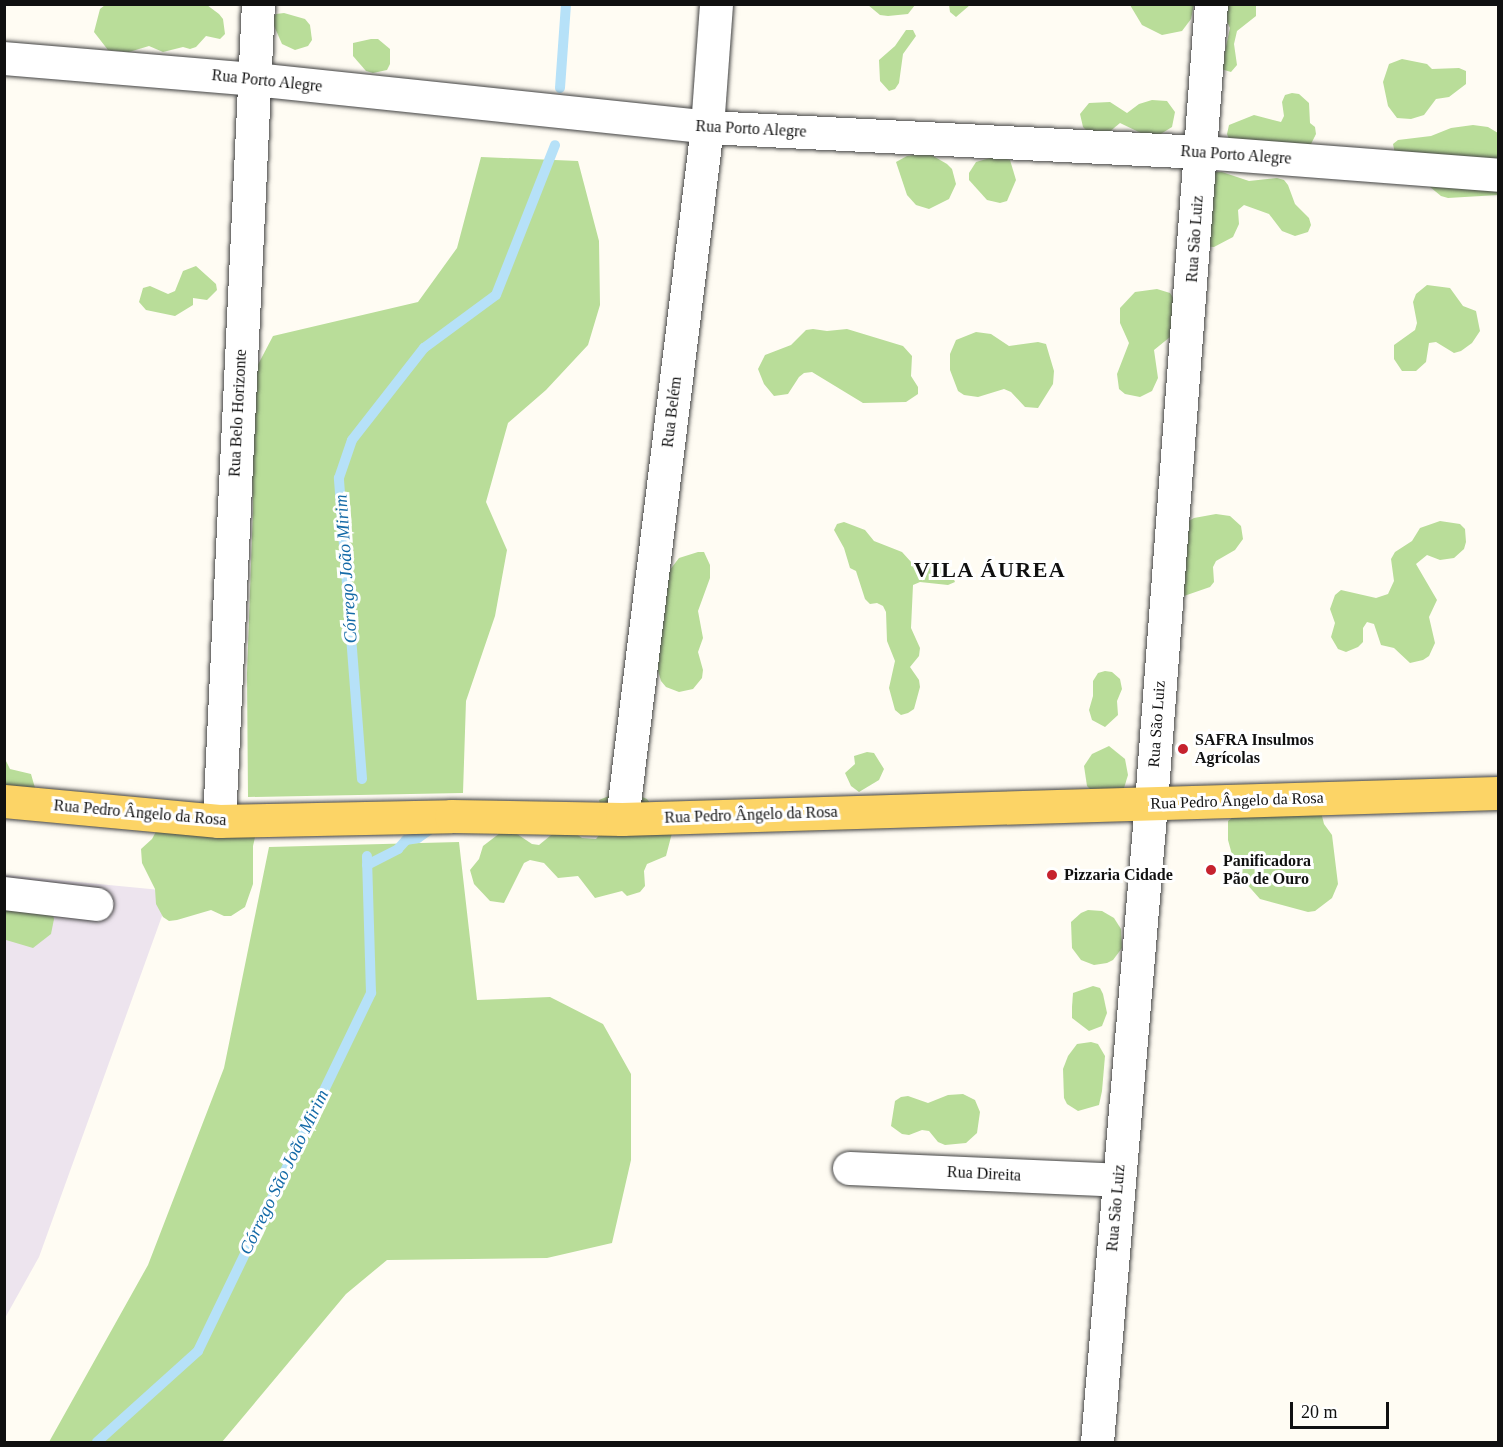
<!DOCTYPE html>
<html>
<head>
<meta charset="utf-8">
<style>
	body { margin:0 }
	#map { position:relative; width:1503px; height:1447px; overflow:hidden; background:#fffcf3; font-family:Georgia,serif }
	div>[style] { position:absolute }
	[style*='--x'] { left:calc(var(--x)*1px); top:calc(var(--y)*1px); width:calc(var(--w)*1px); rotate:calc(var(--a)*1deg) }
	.industrial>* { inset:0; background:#ede4ee }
	.forest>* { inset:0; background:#b9dd99 }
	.stream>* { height:10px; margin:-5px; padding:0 5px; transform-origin:5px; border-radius:5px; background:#b6e1f8 }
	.roads { filter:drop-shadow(0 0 2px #434343) drop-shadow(0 0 2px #434343) }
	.minor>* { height:33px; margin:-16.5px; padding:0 16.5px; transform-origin:16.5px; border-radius:16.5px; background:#fff }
	.major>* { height:33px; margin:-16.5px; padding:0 16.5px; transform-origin:16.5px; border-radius:16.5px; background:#fcd466 }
	.dots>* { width:16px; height:16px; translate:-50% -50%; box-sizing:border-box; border:3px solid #fff; border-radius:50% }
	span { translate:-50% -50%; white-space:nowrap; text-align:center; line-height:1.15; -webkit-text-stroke:6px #fff; paint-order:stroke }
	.street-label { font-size:16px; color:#101010 }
	.poi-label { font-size:16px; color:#101010; font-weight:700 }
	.left { translate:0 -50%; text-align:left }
	.water-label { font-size:18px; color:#146aa7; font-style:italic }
	.district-label { font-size:22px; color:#101010; font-weight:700; letter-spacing:1.5px }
	.frame { position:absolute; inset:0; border:6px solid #101010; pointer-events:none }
	.scale { position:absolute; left:1290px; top:1402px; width:99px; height:27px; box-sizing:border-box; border:3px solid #101010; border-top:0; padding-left:8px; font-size:18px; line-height:21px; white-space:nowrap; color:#101010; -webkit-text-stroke:4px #fff; paint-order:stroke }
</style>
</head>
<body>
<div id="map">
	<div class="industrial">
		<i style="clip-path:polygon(5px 875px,171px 891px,39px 1257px,5px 1318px)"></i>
	</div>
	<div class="forest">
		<i style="clip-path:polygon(183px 4px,207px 5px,219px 14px,223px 19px,225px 34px,220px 39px,206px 36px,196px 47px,190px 49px,183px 47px,163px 52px,149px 46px,129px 52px,108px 50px,94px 32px,100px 9px,105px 5px)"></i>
		<i style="clip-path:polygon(1194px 4px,1191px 19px,1182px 31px,1162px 35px,1142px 25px,1130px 5px)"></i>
		<i style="clip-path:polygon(868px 5px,915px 5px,908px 14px,888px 16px,880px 15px)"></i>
		<i style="clip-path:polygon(949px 5px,949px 4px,970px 5px,956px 17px,950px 12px)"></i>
		<i style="clip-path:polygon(1219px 5px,1256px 5px,1256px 16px,1237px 31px,1234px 44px,1237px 65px,1231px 72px,1221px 69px,1230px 28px)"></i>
		<i style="clip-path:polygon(284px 13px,305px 19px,310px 25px,312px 40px,308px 46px,295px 50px,282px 44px,271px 19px,276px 14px)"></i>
		<i style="clip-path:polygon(906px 30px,913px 30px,916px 36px,903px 54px,899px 83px,895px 89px,889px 91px,880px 81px,879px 60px,895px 46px)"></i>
		<i style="clip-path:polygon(371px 39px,378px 39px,390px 49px,390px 64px,387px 70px,373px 73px,366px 71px,353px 56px,353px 43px)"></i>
		<i style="clip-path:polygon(1402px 59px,1427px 64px,1432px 69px,1459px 68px,1466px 71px,1466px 84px,1449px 97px,1436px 99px,1424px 115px,1411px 119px,1397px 118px,1388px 106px,1383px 82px,1389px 64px)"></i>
		<i style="clip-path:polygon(1292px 93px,1299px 94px,1309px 103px,1310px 123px,1315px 127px,1316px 134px,1310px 146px,1232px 147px,1227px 134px,1229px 125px,1254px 115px,1281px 122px,1284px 116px,1282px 102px,1285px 95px)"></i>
		<i style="clip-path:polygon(1152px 100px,1167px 101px,1175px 112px,1172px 127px,1159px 135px,1145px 135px,1120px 123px,1108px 133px,1088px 132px,1083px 127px,1080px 114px,1089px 103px,1110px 102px,1127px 113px,1139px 104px)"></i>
		<i style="clip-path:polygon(1473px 125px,1488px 127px,1498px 133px,1498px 195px,1448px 198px,1441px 196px,1396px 159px,1393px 144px,1398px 140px,1431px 136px,1451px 128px)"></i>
		<i style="clip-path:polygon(928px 153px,947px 164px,952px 169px,956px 184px,949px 199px,929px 209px,916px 205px,907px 195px,896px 162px,907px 156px)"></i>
		<i style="clip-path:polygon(997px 156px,1010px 160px,1016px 180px,1007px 201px,1000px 203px,987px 200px,969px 180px,969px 173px,976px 162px)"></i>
		<i style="clip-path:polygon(481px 157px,578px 161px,599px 241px,600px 305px,588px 345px,546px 390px,508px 423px,486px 502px,507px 550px,495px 616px,466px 701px,463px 793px,248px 797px,247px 673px,253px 509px,250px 380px,273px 336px,418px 302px,457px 248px)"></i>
		<i style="clip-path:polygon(1214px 172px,1222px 172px,1249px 181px,1277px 178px,1284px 180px,1288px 185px,1295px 204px,1309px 218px,1311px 225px,1308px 232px,1295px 236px,1282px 231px,1269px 214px,1244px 205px,1238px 210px,1239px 224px,1233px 237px,1214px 247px,1200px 246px)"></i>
		<i style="clip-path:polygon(196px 266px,216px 284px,217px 290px,207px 300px,193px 298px,193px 305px,175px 316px,146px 310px,139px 302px,143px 288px,150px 286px,168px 294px,175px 291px,183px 271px)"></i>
		<i style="clip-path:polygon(1427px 285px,1450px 288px,1463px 306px,1476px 311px,1480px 331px,1472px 343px,1461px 351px,1454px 353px,1436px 342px,1429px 343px,1426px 362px,1416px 371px,1402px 371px,1394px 359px,1394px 345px,1415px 330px,1417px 323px,1413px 302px,1416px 294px)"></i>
		<i style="clip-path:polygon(1157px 289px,1170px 293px,1174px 299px,1175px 333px,1154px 350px,1158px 378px,1152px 391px,1140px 397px,1125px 394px,1119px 389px,1117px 374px,1129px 343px,1120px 323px,1120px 308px,1135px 292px)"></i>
		<i style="clip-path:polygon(813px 329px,827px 331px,847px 329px,903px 346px,912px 356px,911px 376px,918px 387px,918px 394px,906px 402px,863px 403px,812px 372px,804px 373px,799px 377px,788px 394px,774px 396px,764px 384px,758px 369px,765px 355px,791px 345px,806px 330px)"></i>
		<i style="clip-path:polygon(976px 332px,991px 334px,1009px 346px,1038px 342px,1046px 344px,1054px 371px,1053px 384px,1038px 408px,1025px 407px,1011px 392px,1004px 389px,978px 397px,964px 395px,958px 391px,950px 370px,950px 354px,956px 340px)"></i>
		<i style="clip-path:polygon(1216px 514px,1230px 516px,1241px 526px,1243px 539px,1235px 550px,1216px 561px,1213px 567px,1214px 582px,1210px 587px,1184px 596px,1177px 595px,1175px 529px,1194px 518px)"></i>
		<i style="clip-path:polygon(1440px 521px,1460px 524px,1465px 529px,1466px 542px,1464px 549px,1454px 558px,1440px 560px,1427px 555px,1416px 564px,1437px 600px,1429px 617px,1435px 643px,1429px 656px,1423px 660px,1410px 663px,1394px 648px,1381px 645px,1374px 624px,1367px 622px,1363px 628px,1363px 642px,1358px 647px,1346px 652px,1338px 649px,1331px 637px,1335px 623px,1330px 609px,1335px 595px,1341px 590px,1376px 598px,1388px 594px,1394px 581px,1391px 559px,1395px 552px,1412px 541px,1420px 528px)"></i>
		<i style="clip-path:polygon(844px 522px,865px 530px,874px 541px,902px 552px,912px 563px,940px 567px,952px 575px,955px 582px,948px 585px,920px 582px,913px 585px,911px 628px,920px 648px,919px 656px,910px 667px,919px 680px,920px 687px,914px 709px,908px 713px,901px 715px,895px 710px,889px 688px,895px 661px,887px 641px,886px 612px,883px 606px,877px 603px,870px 604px,865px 599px,856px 571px,850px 568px,844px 548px,834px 530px,837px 524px)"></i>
		<i style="clip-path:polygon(698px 552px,704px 552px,710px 565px,710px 578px,698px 611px,703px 638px,698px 652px,703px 670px,702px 678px,693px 689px,679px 692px,666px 687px,661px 681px,653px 653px,666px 575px,679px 558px)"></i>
		<i style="clip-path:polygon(1105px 671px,1112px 672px,1120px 679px,1122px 689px,1117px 701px,1118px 715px,1105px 727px,1092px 720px,1089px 710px,1093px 696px,1093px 681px,1098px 673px)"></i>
		<i style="clip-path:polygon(1109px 746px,1125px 759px,1128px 775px,1124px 788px,1092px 791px,1087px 786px,1084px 766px,1092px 754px)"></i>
		<i style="clip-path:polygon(867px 752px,874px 753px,884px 769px,879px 780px,859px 792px,851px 786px,845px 773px,855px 764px,854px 756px)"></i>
		<i style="clip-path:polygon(5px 759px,10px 769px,31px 774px,35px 788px,5px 796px)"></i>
		<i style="clip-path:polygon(1276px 783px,1291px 784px,1319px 804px,1324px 824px,1332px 835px,1338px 884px,1332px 898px,1315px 911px,1308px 912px,1260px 899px,1237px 873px,1228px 840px,1228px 821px)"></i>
		<i style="clip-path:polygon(619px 792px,633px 793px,647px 799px,672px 833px,666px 856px,647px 864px,644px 871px,645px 886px,640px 892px,627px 896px,622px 891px,595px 898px,578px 876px,558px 878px,544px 863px,530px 860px,524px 863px,504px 903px,490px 901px,474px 884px,470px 870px,479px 859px,483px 846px,500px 833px,514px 832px,532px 844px,539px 845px,556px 831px,572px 831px,582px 838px,596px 839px,600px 834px,604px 820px,599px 800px)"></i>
		<i style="clip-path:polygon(159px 826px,256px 833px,253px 846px,253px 884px,245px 907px,231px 916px,224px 916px,211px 910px,177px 920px,169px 921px,163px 917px,156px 904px,155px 889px,142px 863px,141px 849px,152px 839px)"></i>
		<i style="clip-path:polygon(459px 842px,477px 1000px,550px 997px,603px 1024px,631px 1074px,631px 1160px,612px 1243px,547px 1258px,387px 1260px,346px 1294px,222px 1442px,49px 1442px,148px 1265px,224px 1068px,269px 847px)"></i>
		<i style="clip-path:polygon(5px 901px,52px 912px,54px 919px,51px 934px,33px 948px,6px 940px)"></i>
		<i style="clip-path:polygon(1088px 910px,1102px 911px,1114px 918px,1121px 929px,1122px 948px,1113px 960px,1107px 963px,1094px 965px,1081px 960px,1072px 948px,1071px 922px,1081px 913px)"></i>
		<i style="clip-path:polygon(1093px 986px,1100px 988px,1103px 994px,1107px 1013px,1102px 1026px,1089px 1031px,1072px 1018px,1072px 1007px,1073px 993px)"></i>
		<i style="clip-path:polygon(1091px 1042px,1098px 1044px,1105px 1056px,1102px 1091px,1099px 1105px,1078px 1111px,1067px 1104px,1064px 1098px,1063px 1069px,1068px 1056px,1077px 1044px)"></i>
		<i style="clip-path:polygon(963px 1094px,975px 1100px,980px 1112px,977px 1133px,966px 1143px,945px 1145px,938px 1142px,929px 1131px,922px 1130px,909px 1135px,902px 1134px,891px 1126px,895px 1101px,901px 1097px,908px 1096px,928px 1103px,948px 1095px)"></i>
	</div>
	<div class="stream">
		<i style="--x:560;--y:88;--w:84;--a:-85.9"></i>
		<i style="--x:362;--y:779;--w:302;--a:-94.4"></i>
		<i style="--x:339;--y:478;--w:40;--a:-71.1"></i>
		<i style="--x:352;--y:440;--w:117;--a:-52"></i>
		<i style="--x:424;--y:348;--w:89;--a:-36.4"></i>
		<i style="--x:496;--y:295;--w:161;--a:-68.5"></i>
		<i style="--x:367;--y:865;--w:35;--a:-27"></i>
		<i style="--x:398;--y:849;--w:12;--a:-48"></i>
		<i style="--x:406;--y:840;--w:12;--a:-9"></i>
		<i style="--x:418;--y:838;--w:21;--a:-35"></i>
		<i style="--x:97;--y:1442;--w:136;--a:-42"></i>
		<i style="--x:198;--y:1351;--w:398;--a:-64.2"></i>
		<i style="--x:371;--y:993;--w:137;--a:-91.7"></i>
	</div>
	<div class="roads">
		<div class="minor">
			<i style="--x:4;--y:58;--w:251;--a:4.8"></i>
			<i style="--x:254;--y:79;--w:456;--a:6"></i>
			<i style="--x:707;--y:127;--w:496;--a:2.9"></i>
			<i style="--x:1202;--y:152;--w:297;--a:4.4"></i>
			<i style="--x:622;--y:819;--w:697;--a:-83"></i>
			<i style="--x:707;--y:127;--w:123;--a:-85.8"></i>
			<i style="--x:219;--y:821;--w:818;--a:-87.27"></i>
			<i style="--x:4;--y:893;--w:93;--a:6.8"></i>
			<i style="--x:849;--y:1168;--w:270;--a:2.5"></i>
			<i style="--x:1097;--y:1442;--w:641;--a:-85.17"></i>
			<i style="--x:1151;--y:803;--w:801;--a:-85.71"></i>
		</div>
		<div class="major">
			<i style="--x:4;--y:801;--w:216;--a:5.3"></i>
			<i style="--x:219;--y:821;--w:232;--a:-1.2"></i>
			<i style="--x:451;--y:816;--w:171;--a:1"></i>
			<i style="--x:622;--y:819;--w:876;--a:-1.7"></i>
		</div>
	</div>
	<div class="dots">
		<i style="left:1183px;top:749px;background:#c6222e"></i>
		<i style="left:1211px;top:870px;background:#c6222e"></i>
		<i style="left:1052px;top:875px;background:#c6222e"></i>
	</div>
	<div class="street-label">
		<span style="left:267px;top:81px;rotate:6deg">Rua Porto Alegre</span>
		<span style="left:751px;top:129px;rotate:3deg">Rua Porto Alegre</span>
		<span style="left:1236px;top:155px;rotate:4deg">Rua Porto Alegre</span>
		<span style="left:1195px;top:239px;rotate:-86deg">Rua São Luiz</span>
		<span style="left:672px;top:412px;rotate:-83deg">Rua Belém</span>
		<span style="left:238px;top:413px;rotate:-87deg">Rua Belo Horizonte</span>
		<span style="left:1157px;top:724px;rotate:-86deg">Rua São Luiz</span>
		<span style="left:1237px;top:801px;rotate:-2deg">Rua Pedro Ângelo da Rosa</span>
		<span style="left:140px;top:813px;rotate:5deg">Rua Pedro Ângelo da Rosa</span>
		<span style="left:751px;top:815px;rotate:-2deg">Rua Pedro Ângelo da Rosa</span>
		<span style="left:984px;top:1174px;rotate:3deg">Rua Direita</span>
		<span style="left:1116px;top:1208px;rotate:-85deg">Rua São Luiz</span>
	</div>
	<div class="poi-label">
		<span class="left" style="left:1195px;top:749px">SAFRA Insulmos<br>Agrícolas</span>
		<span class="left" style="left:1223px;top:870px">Panificadora<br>Pão de Ouro</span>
		<span class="left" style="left:1064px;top:875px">Pizzaria Cidade</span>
	</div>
	<div class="water-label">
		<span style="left:346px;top:569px;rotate:-94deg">Córrego João Mirim</span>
		<span style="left:284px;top:1172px;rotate:-64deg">Córrego São João Mirim</span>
	</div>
	<div class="district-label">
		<span style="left:990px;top:570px">VILA ÁUREA</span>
	</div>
	<div class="frame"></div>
	<div class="scale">20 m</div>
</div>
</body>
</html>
